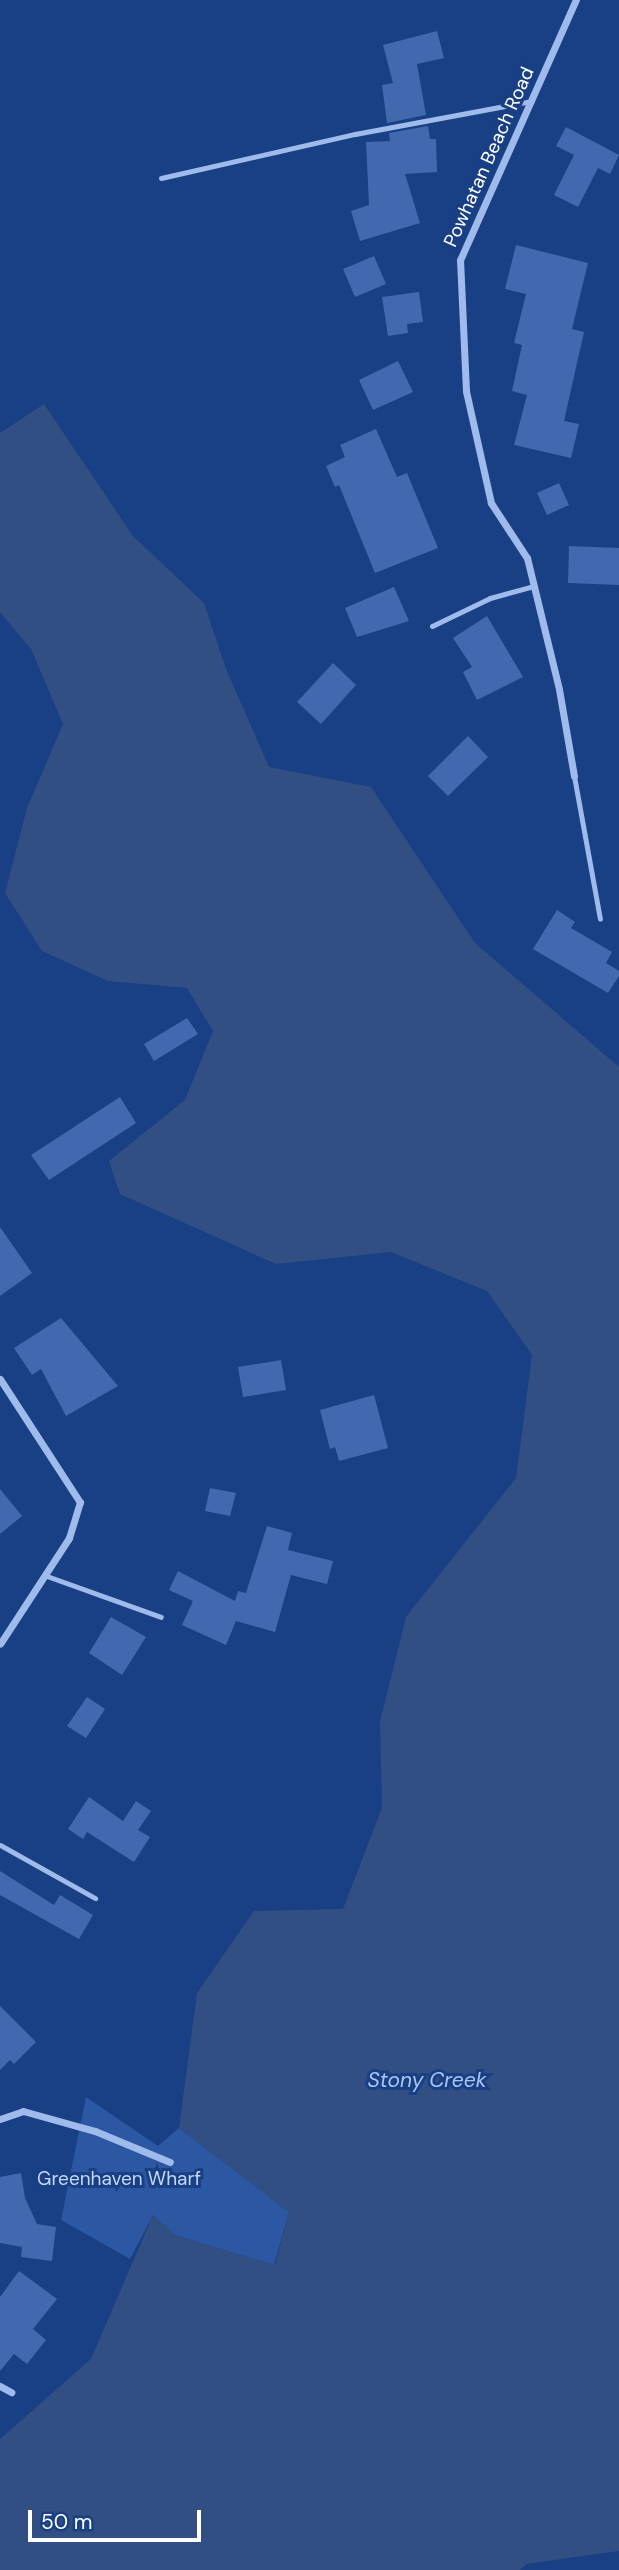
<!DOCTYPE html>
<html>
<head>
<meta charset="utf-8">
<style>
	body { margin:0 }
	#map { position:relative; width:619px; height:2570px; overflow:hidden; background:#193f85; font-family:"DM Sans",sans-serif }
	div>[style] { position:absolute }
	[style*='--x'] { left:calc(var(--x)*1px); top:calc(var(--y)*1px); width:calc(var(--w)*1px); rotate:calc(var(--a)*1deg) }
	.green>* { inset:0; background:#2c57a3 }
	.water>* { inset:0; background:#324f83 }
	.building>* { inset:0; background:#4269af }
	.lane>* { height:5px; margin:-2.5px; padding:0 2.5px; transform-origin:2.5px; border-radius:2.5px; background:#9fbbec }
	.street>* { height:7px; margin:-3.5px; padding:0 3.5px; transform-origin:3.5px; border-radius:3.5px; background:#9fbbec }
	span { translate:-50% -50%; white-space:nowrap; text-align:center; line-height:1.15; -webkit-text-stroke:6px #193f85; paint-order:stroke }
	.street-label { font-size:19px; color:#fff }
	.park-label { font-size:19px; color:#c4d8f9 }
	.water-label { font-size:21px; color:#abc6f4; font-style:italic }
	.scale { position:absolute; left:28px; top:2510px; width:173px; height:32px; box-sizing:border-box; border:4px solid #fff; border-top:0; padding-left:9px; font-size:21px; line-height:24px; white-space:nowrap; color:#fff; -webkit-text-stroke:5px #193f85; paint-order:stroke }
</style>
</head>
<body>
<div id="map">
	<div class="green">
		<i style="clip-path:polygon(86px 2097px,158px 2146px,179px 2128px,289px 2212px,274px 2265px,174px 2235px,153px 2215px,130px 2259px,61px 2220px)"></i>
	</div>
	<div class="water">
		<i style="clip-path:polygon(44px 404px,133px 536px,204px 603px,226px 669px,269px 767px,371px 787px,475px 943px,619px 1067px,619px 2551px,526px 2564px,520px 2570px,0 2570px,0 2439px,91px 2359px,153px 2215px,174px 2235px,275px 2265px,289px 2212px,179px 2128px,197px 1993px,254px 1911px,343px 1909px,382px 1808px,380px 1721px,406px 1617px,516px 1478px,532px 1355px,487px 1291px,391px 1252px,276px 1264px,120px 1194px,109px 1161px,185px 1100px,213px 1031px,187px 988px,108px 981px,42px 951px,5px 893px,27px 808px,63px 724px,31px 649px,0 612px,0 433px)"></i>
	</div>
	<div class="building">
		<i style="clip-path:polygon(437px 31px,444px 58px,417px 64px,426px 115px,387px 123px,382px 85px,393px 83px,383px 45px)"></i>
		<i style="clip-path:polygon(428px 126px,430px 139px,436px 139px,437px 172px,405px 174px,420px 223px,360px 241px,351px 211px,369px 205px,366px 142px,390px 141px,389px 133px)"></i>
		<i style="clip-path:polygon(566px 127px,619px 155px,610px 174px,598px 168px,578px 207px,554px 195px,574px 155px,556px 146px)"></i>
		<i style="clip-path:polygon(516px 245px,588px 263px,572px 329px,584px 332px,564px 421px,579px 424px,571px 458px,514px 445px,527px 395px,512px 391px,522px 345px,514px 343px,526px 294px,505px 289px)"></i>
		<i style="clip-path:polygon(374px 256px,386px 284px,355px 297px,343px 269px)"></i>
		<i style="clip-path:polygon(419px 292px,423px 322px,407px 324px,408px 333px,388px 336px,382px 297px)"></i>
		<i style="clip-path:polygon(398px 361px,413px 392px,373px 410px,359px 380px)"></i>
		<i style="clip-path:polygon(376px 429px,397px 477px,407px 473px,438px 548px,375px 573px,339px 485px,335px 487px,326px 466px,345px 457px,340px 445px)"></i>
		<i style="clip-path:polygon(559px 483px,569px 505px,547px 515px,537px 493px)"></i>
		<i style="clip-path:polygon(569px 546px,619px 548px,619px 585px,568px 583px)"></i>
		<i style="clip-path:polygon(394px 587px,409px 621px,357px 637px,345px 608px)"></i>
		<i style="clip-path:polygon(487px 616px,523px 677px,477px 700px,463px 672px,472px 667px,453px 638px)"></i>
		<i style="clip-path:polygon(333px 663px,356px 685px,321px 724px,297px 702px)"></i>
		<i style="clip-path:polygon(468px 736px,488px 757px,448px 796px,428px 776px)"></i>
		<i style="clip-path:polygon(557px 910px,575px 922px,571px 928px,612px 952px,606px 963px,619px 971px,619px 976px,608px 993px,533px 949px)"></i>
		<i style="clip-path:polygon(187px 1018px,198px 1034px,154px 1061px,144px 1044px)"></i>
		<i style="clip-path:polygon(120px 1097px,136px 1123px,49px 1180px,31px 1155px)"></i>
		<i style="clip-path:polygon(0 1227px,32px 1273px,0 1296px)"></i>
		<i style="clip-path:polygon(61px 1318px,118px 1386px,66px 1416px,41px 1369px,32px 1375px,14px 1348px)"></i>
		<i style="clip-path:polygon(281px 1360px,286px 1390px,243px 1397px,238px 1367px)"></i>
		<i style="clip-path:polygon(374px 1395px,388px 1448px,339px 1461px,335px 1447px,330px 1449px,320px 1410px)"></i>
		<i style="clip-path:polygon(210px 1488px,236px 1493px,230px 1516px,205px 1511px)"></i>
		<i style="clip-path:polygon(0 1489px,22px 1516px,0 1534px)"></i>
		<i style="clip-path:polygon(267px 1526px,292px 1533px,288px 1550px,333px 1561px,327px 1584px,291px 1575px,275px 1632px,236px 1621px,226px 1645px,182px 1625px,193px 1601px,169px 1590px,178px 1571px,235px 1601px,238px 1591px,246px 1593px)"></i>
		<i style="clip-path:polygon(111px 1617px,146px 1637px,122px 1675px,89px 1653px)"></i>
		<i style="clip-path:polygon(87px 1697px,105px 1709px,86px 1738px,67px 1726px)"></i>
		<i style="clip-path:polygon(89px 1797px,123px 1821px,136px 1801px,151px 1811px,138px 1830px,150px 1837px,134px 1862px,87px 1832px,83px 1839px,68px 1829px)"></i>
		<i style="clip-path:polygon(0 1871px,54px 1905px,60px 1895px,93px 1915px,79px 1939px,0 1895px)"></i>
		<i style="clip-path:polygon(0 2006px,36px 2042px,14px 2064px,10px 2060px,0 2070px)"></i>
		<i style="clip-path:polygon(21px 2173px,25px 2198px,37px 2224px,56px 2227px,52px 2261px,21px 2257px,22px 2247px,0 2243px,0 2177px)"></i>
		<i style="clip-path:polygon(19px 2271px,57px 2299px,33px 2329px,46px 2340px,27px 2364px,14px 2354px,0 2371px,0 2297px)"></i>
	</div>
	<div class="lane">
		<i style="--x:161;--y:178;--w:199;--a:-12.8"></i>
		<i style="--x:355;--y:134;--w:180;--a:-10.6"></i>
		<i style="--x:432;--y:626;--w:64;--a:-25.8"></i>
		<i style="--x:490;--y:598;--w:46;--a:-15.3"></i>
		<i style="--x:574;--y:776;--w:145;--a:79.7"></i>
		<i style="--x:44;--y:1575;--w:124;--a:19.7"></i>
		<i style="--x:0;--y:1845;--w:109;--a:29.2"></i>
	</div>
	<div class="street">
		<i style="--x:574;--y:776;--w:88;--a:-99.8"></i>
		<i style="--x:559;--y:689;--w:135;--a:-103.7"></i>
		<i style="--x:527;--y:558;--w:66;--a:-123.2"></i>
		<i style="--x:491;--y:503;--w:115;--a:-102.6"></i>
		<i style="--x:466;--y:391;--w:131;--a:-92.6"></i>
		<i style="--x:460;--y:260;--w:285;--a:-66"></i>
		<i style="--x:0;--y:1379;--w:147;--a:57"></i>
		<i style="--x:80;--y:1502;--w:38;--a:107"></i>
		<i style="--x:69;--y:1538;--w:126;--a:123.1"></i>
		<i style="--x:0;--y:2119;--w:24;--a:-19"></i>
		<i style="--x:23;--y:2111;--w:75;--a:15.5"></i>
		<i style="--x:95;--y:2131;--w:81;--a:22.5"></i>
		<i style="--x:0;--y:2386;--w:13;--a:29"></i>
	</div>
	<div class="street-label">
		<span style="left:489px;top:157px;rotate:-66deg">Powhatan Beach Road</span>
	</div>
	<div class="park-label">
		<span style="left:119px;top:2179px">Greenhaven Wharf</span>
	</div>
	<div class="water-label">
		<span style="left:427px;top:2080px">Stony Creek</span>
	</div>
	<div class="scale">50 m</div>
</div>
</body>
</html>
